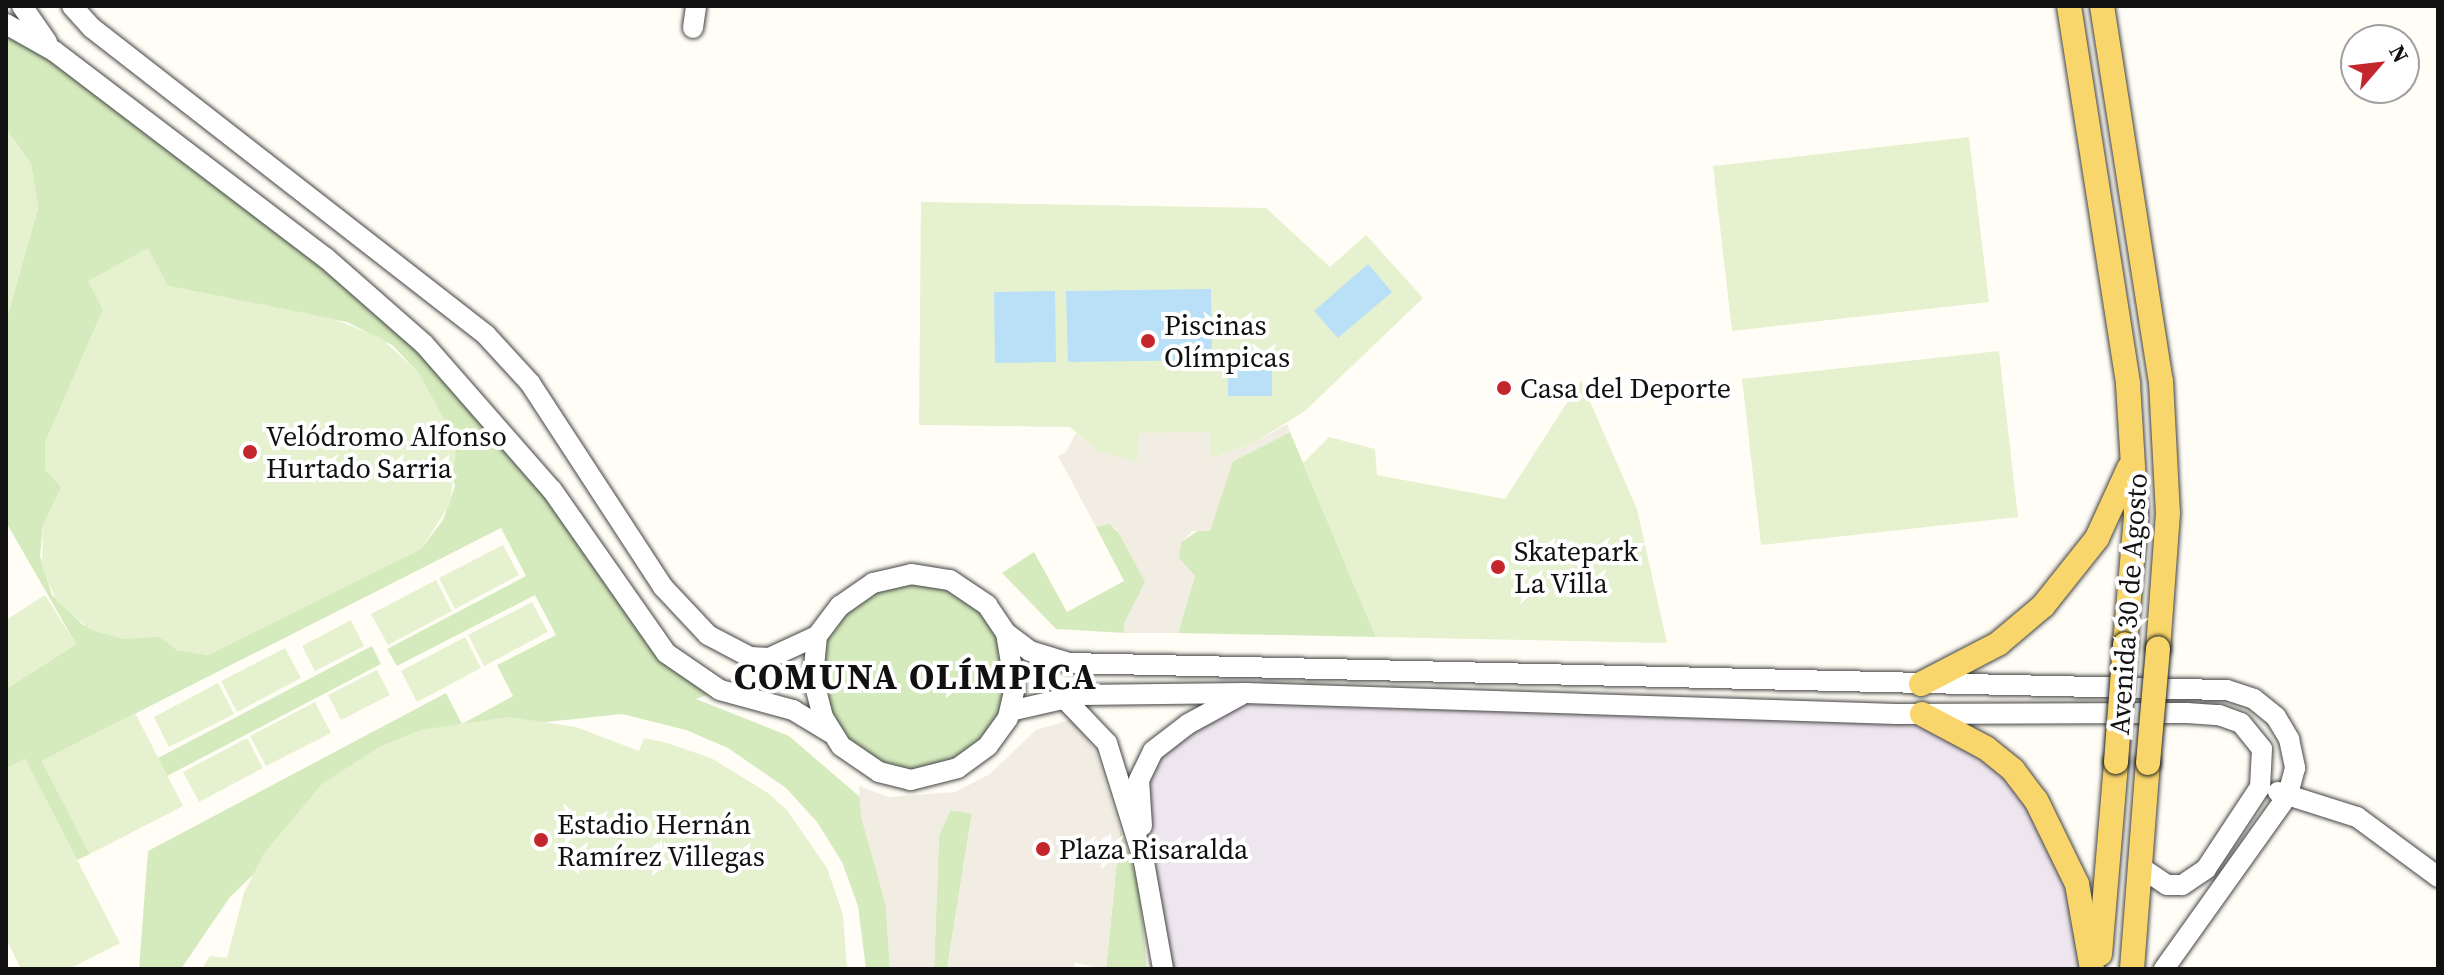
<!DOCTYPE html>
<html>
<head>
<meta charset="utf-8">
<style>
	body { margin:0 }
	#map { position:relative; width:2444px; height:975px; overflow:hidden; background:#fffdf5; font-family:"Source Serif 4",serif }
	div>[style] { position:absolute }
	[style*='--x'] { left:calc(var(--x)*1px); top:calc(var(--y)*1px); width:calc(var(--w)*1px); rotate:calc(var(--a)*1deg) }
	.industrial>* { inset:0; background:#eee6ef }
	.green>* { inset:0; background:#d5ebbd }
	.pitch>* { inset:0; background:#e6f2cf }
	.plaza>* { inset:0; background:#f1ede2 }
	.water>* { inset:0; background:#b9e0f7 }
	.roads { filter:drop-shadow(0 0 2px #444) drop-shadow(0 0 2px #444) }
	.minor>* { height:20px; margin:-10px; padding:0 10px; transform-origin:10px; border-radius:10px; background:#fff }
	.major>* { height:24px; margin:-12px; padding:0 12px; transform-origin:12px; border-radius:12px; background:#f9d66b }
	.bridges { filter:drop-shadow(0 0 2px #222) drop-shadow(0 0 2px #222) }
	.major-bridge>* { height:24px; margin:-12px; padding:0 12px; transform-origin:12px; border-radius:12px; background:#f9d66b }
	.dots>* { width:22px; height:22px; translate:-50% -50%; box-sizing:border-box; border:4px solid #fff; border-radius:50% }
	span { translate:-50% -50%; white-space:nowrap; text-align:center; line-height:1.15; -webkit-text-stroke:8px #fff; paint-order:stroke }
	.poi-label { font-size:28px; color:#111 }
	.left { translate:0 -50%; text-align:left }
	.street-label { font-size:28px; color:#111 }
	.district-label { font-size:36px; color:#111; font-weight:700; letter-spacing:2px }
	.frame { position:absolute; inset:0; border:8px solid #111; pointer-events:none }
	.north { position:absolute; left:2340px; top:24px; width:80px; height:80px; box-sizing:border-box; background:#fff; border:2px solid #a0a0a0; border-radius:50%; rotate:62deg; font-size:22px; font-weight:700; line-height:32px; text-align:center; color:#111 }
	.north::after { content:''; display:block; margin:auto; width:28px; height:36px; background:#c4262e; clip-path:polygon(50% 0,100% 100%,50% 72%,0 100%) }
</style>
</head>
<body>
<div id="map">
	<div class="industrial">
		<i style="clip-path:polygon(1245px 693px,1922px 714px,1986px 748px,2058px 838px,2092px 969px,1163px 969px,1144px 862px,1145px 763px)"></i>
	</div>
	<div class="green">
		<i style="clip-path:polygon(evenodd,6px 24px,326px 258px,469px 390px,633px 613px,720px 690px,696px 699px,789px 736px,860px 797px,886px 906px,890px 969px,866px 969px,858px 906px,842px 862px,817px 822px,786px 788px,728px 748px,686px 730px,622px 714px,536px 723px,277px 852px,230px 897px,181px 969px,139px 969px,148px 851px,446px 693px,462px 724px,513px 696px,497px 665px,556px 635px,535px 595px,397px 666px,387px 649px,526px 576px,501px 528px,42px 761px,90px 854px,77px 860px,25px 759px,6px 769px,6px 689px,76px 644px,6px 522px,6px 321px,38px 208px,31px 164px,6px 129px,6px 24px,168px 286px,347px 322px,392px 345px,418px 372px,455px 486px,443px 520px,421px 549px,208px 655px,177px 650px,160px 637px,83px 625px,52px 595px,40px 556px,43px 525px,62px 487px,45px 469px,45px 443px,103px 310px,168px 286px)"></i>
		<i style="clip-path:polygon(1290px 432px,1376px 637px,1178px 633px,1195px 576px,1178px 558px,1181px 542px,1201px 529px,1233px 461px)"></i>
		<i style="clip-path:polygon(1109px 523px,1120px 534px,1146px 582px,1124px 624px,1125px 633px,1056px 629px,1002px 573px,1034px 552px,1067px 612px,1124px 581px,1096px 527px)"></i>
		<i style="clip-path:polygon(911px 574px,987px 605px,1015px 687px,988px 746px,911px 780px,841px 746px,813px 658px,840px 606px)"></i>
		<i style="clip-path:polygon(372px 646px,381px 664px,167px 776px,158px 758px)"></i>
		<i style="clip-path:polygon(950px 810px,972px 813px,947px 969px,934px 969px,939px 835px)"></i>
		<i style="clip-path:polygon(1120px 830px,1139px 885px,1147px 969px,1106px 969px)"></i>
	</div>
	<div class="pitch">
		<i style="clip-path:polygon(6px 129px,31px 164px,38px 208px,6px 321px)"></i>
		<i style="clip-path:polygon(1969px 137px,1989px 302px,1732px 331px,1713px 166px)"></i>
		<i style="clip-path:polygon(921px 202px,1266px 208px,1330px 267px,1366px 235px,1423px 298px,1305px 411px,1250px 445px,1210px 459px,1208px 432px,1137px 462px,1097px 451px,1070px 427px,919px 425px)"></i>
		<i style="clip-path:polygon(148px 248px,168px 286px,334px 319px,381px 338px,418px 372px,452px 433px,456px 451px,450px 504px,421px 549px,208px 655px,177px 650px,159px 637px,124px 639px,91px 630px,57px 602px,42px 567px,43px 525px,61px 487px,45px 469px,45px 443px,103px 310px,88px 281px)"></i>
		<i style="clip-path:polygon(1999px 351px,2018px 517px,1761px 545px,1742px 379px)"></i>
		<i style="clip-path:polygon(1581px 381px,1637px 509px,1667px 643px,1376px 637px,1303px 463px,1329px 437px,1375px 449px,1377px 475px,1505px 499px)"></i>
		<i style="clip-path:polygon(503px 545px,519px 575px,455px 609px,439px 578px)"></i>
		<i style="clip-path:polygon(436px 580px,452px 611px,388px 645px,371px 614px)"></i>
		<i style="clip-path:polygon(45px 595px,76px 644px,6px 689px,6px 620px)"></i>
		<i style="clip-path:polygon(532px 602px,548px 632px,484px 666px,468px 635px)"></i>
		<i style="clip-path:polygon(351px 620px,364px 646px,315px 671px,302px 646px)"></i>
		<i style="clip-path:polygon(465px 637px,481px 668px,417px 702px,401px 671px)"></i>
		<i style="clip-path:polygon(285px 648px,301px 678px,237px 712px,221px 681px)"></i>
		<i style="clip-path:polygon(377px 670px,390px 695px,341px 720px,328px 695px)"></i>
		<i style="clip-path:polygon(218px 683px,234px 714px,169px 747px,154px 717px)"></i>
		<i style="clip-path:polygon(315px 702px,331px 733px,266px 766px,250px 736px)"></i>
		<i style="clip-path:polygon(135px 713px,183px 806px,90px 854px,42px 761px)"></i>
		<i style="clip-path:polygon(509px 717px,576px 727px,639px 751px,644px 738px,667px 743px,711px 758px,768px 793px,787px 810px,827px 868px,843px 915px,847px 969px,202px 969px,210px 956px,227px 958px,244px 893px,264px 853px,322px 784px,379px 747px,420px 730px)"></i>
		<i style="clip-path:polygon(247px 738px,263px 768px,199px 802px,183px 772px)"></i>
		<i style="clip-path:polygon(25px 759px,120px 943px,69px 969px,21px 969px,6px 939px,6px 769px)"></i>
	</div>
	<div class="plaza">
		<i style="clip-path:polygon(1287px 424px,1290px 432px,1233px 461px,1210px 531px,1193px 531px,1181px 542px,1179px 558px,1195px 576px,1178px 633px,1125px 633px,1124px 624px,1145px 582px,1116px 528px,1108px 524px,1096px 527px,1058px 456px,1066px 452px,1076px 433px,1097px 451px,1137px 462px,1139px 433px,1209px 432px,1211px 459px,1250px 445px)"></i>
		<i style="clip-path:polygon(1073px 719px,1096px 753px,1120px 830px,1106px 969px,1075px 963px,1074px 969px,947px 969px,972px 814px,951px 810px,939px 835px,934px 969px,890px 969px,886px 906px,861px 817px,859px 786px,888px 797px,955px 792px,990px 774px,1036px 730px)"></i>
	</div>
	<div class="water">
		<i style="clip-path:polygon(1368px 264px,1392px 292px,1338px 338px,1314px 311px)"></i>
		<i style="clip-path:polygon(1211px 289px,1212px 360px,1068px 362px,1066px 291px)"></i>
		<i style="clip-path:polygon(1055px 291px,1056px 362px,995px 363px,994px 292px)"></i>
		<i style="clip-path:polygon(1228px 350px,1272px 351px,1272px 396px,1228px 396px)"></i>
	</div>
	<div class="roads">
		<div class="minor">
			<i style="--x:22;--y:6;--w:44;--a:55.2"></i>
			<i style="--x:72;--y:6;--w:30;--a:48"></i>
			<i style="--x:92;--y:28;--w:499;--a:37.9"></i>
			<i style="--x:486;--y:335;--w:65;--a:47.5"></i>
			<i style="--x:530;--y:383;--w:244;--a:56.9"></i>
			<i style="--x:663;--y:587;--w:66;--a:46.8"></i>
			<i style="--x:708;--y:635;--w:47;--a:27.6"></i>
			<i style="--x:750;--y:657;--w:19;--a:3"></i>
			<i style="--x:769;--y:658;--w:53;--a:-24.6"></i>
			<i style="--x:817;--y:636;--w:38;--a:-53"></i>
			<i style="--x:840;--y:606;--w:40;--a:-34.9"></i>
			<i style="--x:873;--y:583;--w:39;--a:-13"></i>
			<i style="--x:911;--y:574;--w:39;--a:9"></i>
			<i style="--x:950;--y:580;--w:45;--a:34"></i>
			<i style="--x:987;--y:605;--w:34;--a:56"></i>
			<i style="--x:1006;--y:633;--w:55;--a:80.5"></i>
			<i style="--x:1015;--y:687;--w:32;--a:103"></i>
			<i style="--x:1008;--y:718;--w:34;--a:126"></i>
			<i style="--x:988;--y:746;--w:37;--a:144"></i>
			<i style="--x:958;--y:768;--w:49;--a:165.7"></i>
			<i style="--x:911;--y:780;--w:33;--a:-166"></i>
			<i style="--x:879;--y:772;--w:46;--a:-145.6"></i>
			<i style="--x:841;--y:746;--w:34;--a:-122"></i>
			<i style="--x:823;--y:717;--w:40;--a:-104.4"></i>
			<i style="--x:813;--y:678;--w:42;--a:-84.6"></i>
			<i style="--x:6;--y:24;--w:55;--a:29.4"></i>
			<i style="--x:54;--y:51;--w:342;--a:37.3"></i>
			<i style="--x:326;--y:258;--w:130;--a:41.3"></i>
			<i style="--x:424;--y:344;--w:194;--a:48.8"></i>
			<i style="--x:552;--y:490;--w:199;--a:55"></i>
			<i style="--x:666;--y:653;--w:65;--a:34.4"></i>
			<i style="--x:720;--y:690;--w:76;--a:15.3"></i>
			<i style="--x:793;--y:710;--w:44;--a:31.2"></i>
			<i style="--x:693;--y:28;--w:22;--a:-82"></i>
			<i style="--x:1006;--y:633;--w:30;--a:37"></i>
			<i style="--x:1030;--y:651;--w:41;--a:17.1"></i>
			<i style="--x:1069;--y:663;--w:1158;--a:1.34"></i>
			<i style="--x:2227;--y:690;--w:28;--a:18"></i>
			<i style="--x:2254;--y:699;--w:28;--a:39"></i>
			<i style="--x:2276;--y:717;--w:26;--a:59"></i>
			<i style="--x:2289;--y:739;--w:30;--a:78"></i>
			<i style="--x:2295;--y:768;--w:28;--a:105"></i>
			<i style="--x:2288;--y:795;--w:214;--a:125.5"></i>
			<i style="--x:1064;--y:698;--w:62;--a:46.3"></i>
			<i style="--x:1107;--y:743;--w:125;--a:72.7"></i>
			<i style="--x:1144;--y:862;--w:109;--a:79.9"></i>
			<i style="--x:1010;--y:711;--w:72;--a:-12.9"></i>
			<i style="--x:1080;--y:695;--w:165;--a:-0.7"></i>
			<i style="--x:1245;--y:693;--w:651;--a:1.85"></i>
			<i style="--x:1896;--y:714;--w:291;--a:-0.2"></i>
			<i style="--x:2187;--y:713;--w:32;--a:4"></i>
			<i style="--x:2219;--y:715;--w:23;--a:20"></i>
			<i style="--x:2241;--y:723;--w:33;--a:51"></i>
			<i style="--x:2262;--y:749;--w:38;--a:93"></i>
			<i style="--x:2260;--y:787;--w:98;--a:123.4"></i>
			<i style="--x:2206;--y:869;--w:29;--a:146"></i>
			<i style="--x:2182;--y:885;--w:15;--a:180"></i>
			<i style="--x:2167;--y:885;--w:29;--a:-146"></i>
			<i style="--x:2143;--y:869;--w:15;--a:-106"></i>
			<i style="--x:2278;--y:792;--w:83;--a:17.6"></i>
			<i style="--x:2357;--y:817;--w:101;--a:36.5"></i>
			<i style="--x:1142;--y:826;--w:46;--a:-93.7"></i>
			<i style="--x:1139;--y:780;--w:32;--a:-64"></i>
			<i style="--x:1153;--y:751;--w:44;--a:-37.6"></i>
			<i style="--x:1188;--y:724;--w:60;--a:-28.7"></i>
		</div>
		<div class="major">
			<i style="--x:2069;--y:6;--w:383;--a:81.1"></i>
			<i style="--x:2128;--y:384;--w:132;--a:86.5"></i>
			<i style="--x:2136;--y:516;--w:128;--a:94.9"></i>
			<i style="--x:2102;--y:6;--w:380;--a:81.1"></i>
			<i style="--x:2161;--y:381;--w:132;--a:87"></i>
			<i style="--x:2168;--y:513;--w:135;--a:94.2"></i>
			<i style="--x:1921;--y:684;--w:87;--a:-27.5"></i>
			<i style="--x:1998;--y:644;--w:59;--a:-40.2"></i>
			<i style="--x:2043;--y:606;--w:87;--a:-51.5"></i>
			<i style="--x:2097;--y:538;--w:77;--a:-65.4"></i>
			<i style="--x:1922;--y:714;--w:72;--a:28"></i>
			<i style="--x:1986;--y:748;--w:35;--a:39"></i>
			<i style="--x:2013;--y:770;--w:38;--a:53"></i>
			<i style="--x:2036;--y:800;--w:93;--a:64"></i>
			<i style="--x:2077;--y:884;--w:86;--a:80"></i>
			<i style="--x:2100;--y:954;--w:193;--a:-85.2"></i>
			<i style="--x:2132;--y:969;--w:207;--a:-85.6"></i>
		</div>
	</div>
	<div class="bridges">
		<div class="major-bridge">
			<i style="--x:2116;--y:762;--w:118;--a:-85.6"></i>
			<i style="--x:2148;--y:763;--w:115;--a:-85"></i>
		</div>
	</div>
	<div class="dots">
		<i style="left:1148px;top:341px;background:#c4262e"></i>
		<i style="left:1504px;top:388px;background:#c4262e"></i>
		<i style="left:250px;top:452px;background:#c4262e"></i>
		<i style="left:1498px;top:567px;background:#c4262e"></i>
		<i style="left:541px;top:840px;background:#c4262e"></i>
		<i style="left:1043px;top:849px;background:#c4262e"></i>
	</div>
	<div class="poi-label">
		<span class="left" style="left:1164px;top:341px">Piscinas<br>Olímpicas</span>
		<span class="left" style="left:1520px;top:388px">Casa del Deporte</span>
		<span class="left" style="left:266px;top:452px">Velódromo Alfonso<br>Hurtado Sarria</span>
		<span class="left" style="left:1514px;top:567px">Skatepark<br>La Villa</span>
		<span class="left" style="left:557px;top:840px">Estadio Hernán<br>Ramírez Villegas</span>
		<span class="left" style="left:1059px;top:849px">Plaza Risaralda</span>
	</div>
	<div class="street-label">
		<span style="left:2128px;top:604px;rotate:-86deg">Avenida 30 de Agosto</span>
	</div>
	<div class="district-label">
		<span style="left:916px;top:677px">COMUNA OLÍMPICA</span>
	</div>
	<div class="frame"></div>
	<div class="north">N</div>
</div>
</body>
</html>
